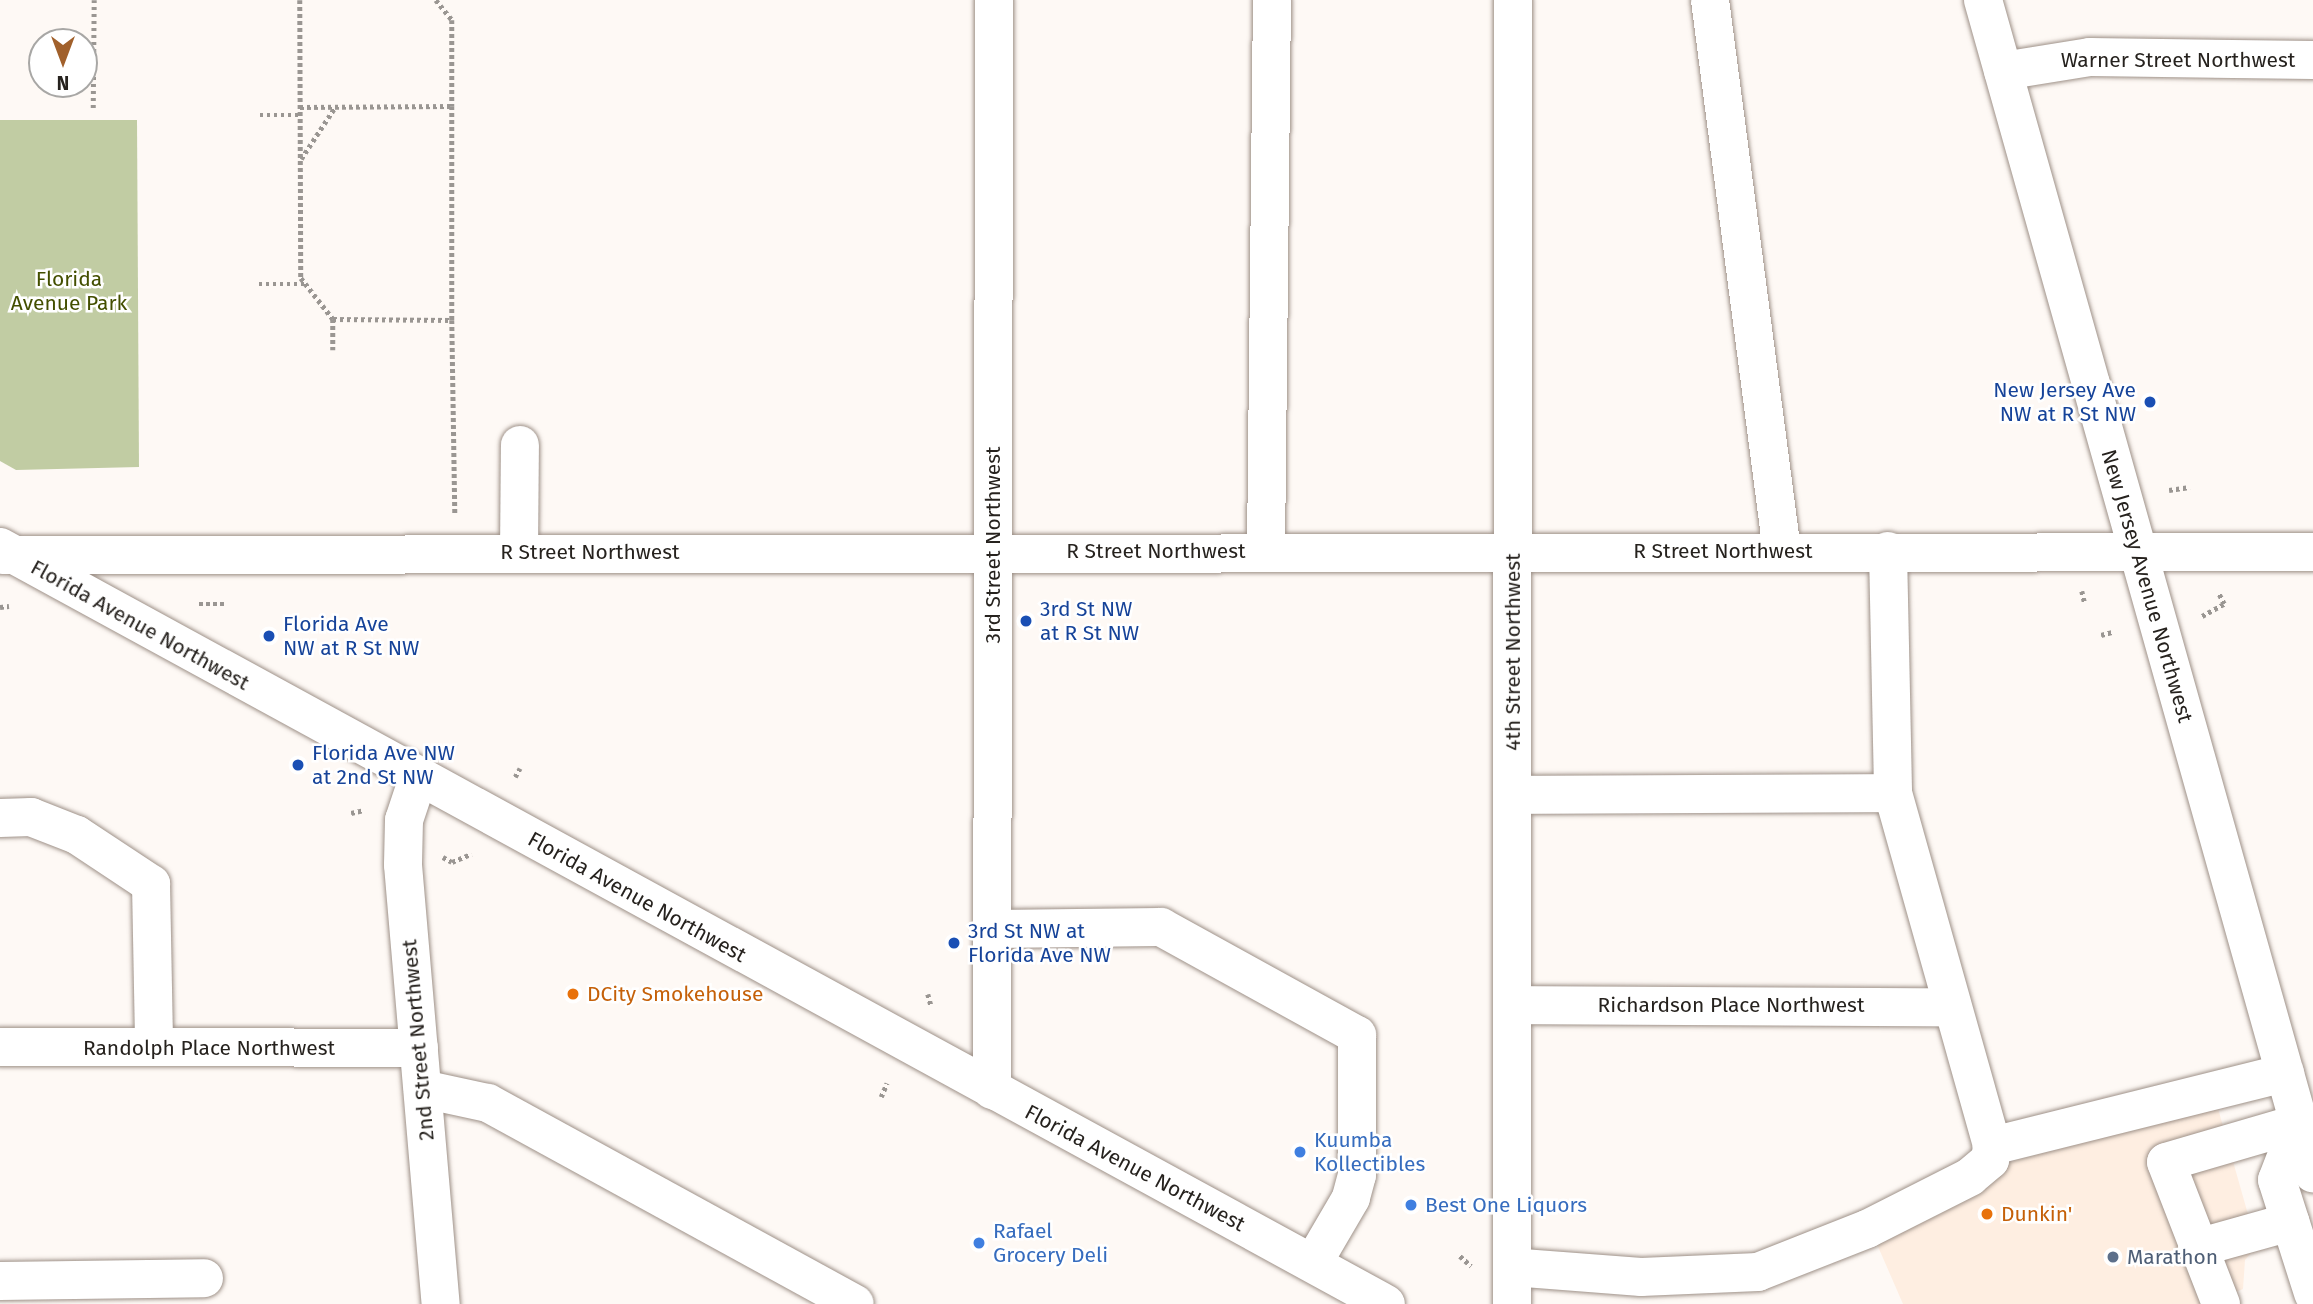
<!DOCTYPE html>
<html>
<head>
<meta charset="utf-8">
<style>
	body { margin:0 }
	#map { position:relative; width:2313px; height:1304px; overflow:hidden; background:#fef9f5; font-family:"Fira Sans",sans-serif }
	div>[style] { position:absolute }
	[style*='--x'] { left:calc(var(--x)*1px); top:calc(var(--y)*1px); width:calc(var(--w)*1px); rotate:calc(var(--a)*1deg) }
	.built>* { inset:0; background:#feeee1 }
	.green>* { inset:0; background:#c1cca3 }
	.path>* { height:4.5px; margin-top:-2.25px; transform-origin:0; background:repeating-linear-gradient(90deg,#9a9692 0 3.5px,transparent 0 7px) }
	.roads { filter:drop-shadow(0 0 2px #9e9188) drop-shadow(0 0 2px #9e9188) }
	.minor>* { height:38px; margin:-19px; padding:0 19px; transform-origin:19px; border-radius:19px; background:#fff }
	.major>* { height:38px; margin:-19px; padding:0 19px; transform-origin:19px; border-radius:19px; background:#fff }
	.dots>* { width:19px; height:19px; translate:-50% -50%; box-sizing:border-box; border:4px solid #fff; border-radius:50% }
	span { translate:-50% -50%; white-space:nowrap; text-align:center; line-height:1.15; -webkit-text-stroke:5px #fff; paint-order:stroke }
	.street-label { font-size:21px; color:#26221e }
	.park-label { font-size:21px; color:#434f00 }
	.transit-label { font-size:21px; color:#164399 }
	.right { translate:-100% -50%; text-align:right }
	.left { translate:0 -50%; text-align:left }
	.food-label { font-size:21px; color:#c56008 }
	.shop-label { font-size:21px; color:#366cbe }
	.service-label { font-size:21px; color:#4e5e75 }
	.north { position:absolute; left:28px; top:28px; width:70px; height:70px; box-sizing:border-box; background:#fff; border:2px solid #a8a7a5; border-radius:50%; rotate:180deg; font-size:19px; font-weight:700; line-height:28px; text-align:center; color:#26221e }
	.north::after { content:''; display:block; margin:auto; width:24px; height:32px; background:#a1602b; clip-path:polygon(50% 0,100% 100%,50% 72%,0 100%) }
</style>
</head>
<body>
<div id="map">
	<div class="built">
		<i style="clip-path:polygon(2217px 1105px,2257px 1246px,2245px 1260px,2243px 1289px,2208px 1304px,1903px 1304px,1873px 1235px,2003px 1164px)"></i>
	</div>
	<div class="green">
		<i style="clip-path:polygon(0 120px,137px 120px,139px 467px,16px 470px,0 461px)"></i>
	</div>
	<div class="path">
		<i style="--x:300;--y:0;--w:278;--a:89.8"></i>
		<i style="--x:301;--y:278;--w:52;--a:52"></i>
		<i style="--x:333;--y:319;--w:31;--a:90"></i>
		<i style="--x:436;--y:0;--w:26;--a:51"></i>
		<i style="--x:452;--y:20;--w:86;--a:90"></i>
		<i style="--x:300;--y:107;--w:152;--a:-0.4"></i>
		<i style="--x:452;--y:106;--w:214;--a:90"></i>
		<i style="--x:93;--y:108;--w:108;--a:-89.5"></i>
		<i style="--x:260;--y:115;--w:40;--a:0"></i>
		<i style="--x:301;--y:159;--w:62;--a:-56.8"></i>
		<i style="--x:259;--y:284;--w:47;--a:0"></i>
		<i style="--x:333;--y:319;--w:119;--a:0.5"></i>
		<i style="--x:452;--y:320;--w:195;--a:89.1"></i>
		<i style="--x:2169;--y:490;--w:21;--a:-8"></i>
		<i style="--x:2082;--y:591;--w:13;--a:77"></i>
		<i style="--x:199;--y:604;--w:25;--a:0"></i>
		<i style="--x:0;--y:607;--w:9;--a:-6"></i>
		<i style="--x:2202;--y:616;--w:25;--a:-29"></i>
		<i style="--x:2224;--y:604;--w:13;--a:-117"></i>
		<i style="--x:2101;--y:635;--w:11;--a:-15"></i>
		<i style="--x:515;--y:777;--w:10;--a:-61"></i>
		<i style="--x:351;--y:813;--w:13;--a:-13"></i>
		<i style="--x:443;--y:857;--w:10;--a:29"></i>
		<i style="--x:452;--y:862;--w:21;--a:-23"></i>
		<i style="--x:928;--y:994;--w:11;--a:75"></i>
		<i style="--x:881;--y:1097;--w:15;--a:-67"></i>
		<i style="--x:1460;--y:1256;--w:15;--a:42"></i>
	</div>
	<div class="roads">
		<div class="minor">
			<i style="--x:1710;--y:0;--w:556;--a:82.56"></i>
			<i style="--x:1983;--y:0;--w:1219;--a:74.29"></i>
			<i style="--x:2003;--y:71;--w:88;--a:-9.1"></i>
			<i style="--x:2090;--y:57;--w:223;--a:0.8"></i>
			<i style="--x:1266;--y:551;--w:551;--a:-89.38"></i>
			<i style="--x:1888;--y:551;--w:242;--a:88.8"></i>
			<i style="--x:519;--y:552;--w:107;--a:-89.5"></i>
			<i style="--x:2;--y:555;--w:2311;--a:-0.07"></i>
			<i style="--x:418;--y:778;--w:44;--a:108.4"></i>
			<i style="--x:404;--y:820;--w:45;--a:91.3"></i>
			<i style="--x:403;--y:865;--w:441;--a:85.1"></i>
			<i style="--x:1512;--y:795;--w:381;--a:-0.3"></i>
			<i style="--x:1893;--y:793;--w:367;--a:74.3"></i>
			<i style="--x:1992;--y:1146;--w:14;--a:98"></i>
			<i style="--x:1990;--y:1160;--w:26;--a:140"></i>
			<i style="--x:1970;--y:1177;--w:115;--a:153.2"></i>
			<i style="--x:1867;--y:1229;--w:117;--a:158.5"></i>
			<i style="--x:1758;--y:1272;--w:117;--a:177.6"></i>
			<i style="--x:1641;--y:1277;--w:129;--a:-175.6"></i>
			<i style="--x:0;--y:818;--w:31;--a:-2"></i>
			<i style="--x:31;--y:817;--w:49;--a:21.4"></i>
			<i style="--x:77;--y:835;--w:89;--a:33.5"></i>
			<i style="--x:151;--y:884;--w:163;--a:88.9"></i>
			<i style="--x:993;--y:929;--w:168;--a:-0.7"></i>
			<i style="--x:1161;--y:927;--w:224;--a:28.9"></i>
			<i style="--x:1357;--y:1035;--w:140;--a:90"></i>
			<i style="--x:1357;--y:1175;--w:24;--a:105"></i>
			<i style="--x:1351;--y:1198;--w:75;--a:120.3"></i>
			<i style="--x:1512;--y:1005;--w:438;--a:0.3"></i>
			<i style="--x:0;--y:1047;--w:419;--a:0.1"></i>
			<i style="--x:423;--y:1089;--w:66;--a:12.2"></i>
			<i style="--x:488;--y:1103;--w:418;--a:28.7"></i>
			<i style="--x:992;--y:1090;--w:1090;--a:-89.89"></i>
			<i style="--x:1992;--y:1146;--w:302;--a:-14"></i>
			<i style="--x:2197;--y:1248;--w:97;--a:-15.6"></i>
			<i style="--x:0;--y:1281;--w:204;--a:-0.8"></i>
			<i style="--x:1512;--y:1304;--w:1304;--a:-89.96"></i>
			<i style="--x:2221;--y:1304;--w:152;--a:-111.2"></i>
			<i style="--x:2166;--y:1162;--w:139;--a:-16.3"></i>
		</div>
		<div class="major">
			<i style="--x:0;--y:547;--w:1579;--a:28.64"></i>
			<i style="--x:2299;--y:1123;--w:61;--a:111.1"></i>
			<i style="--x:2277;--y:1180;--w:119;--a:72.3"></i>
		</div>
	</div>
	<div class="dots">
		<i style="left:2150px;top:402px;background:#1a4fb4"></i>
		<i style="left:1026px;top:621px;background:#1a4fb4"></i>
		<i style="left:269px;top:636px;background:#1a4fb4"></i>
		<i style="left:298px;top:765px;background:#1a4fb4"></i>
		<i style="left:954px;top:943px;background:#1a4fb4"></i>
		<i style="left:573px;top:994px;background:#e8710a"></i>
		<i style="left:1300px;top:1152px;background:#3f7fe0"></i>
		<i style="left:1411px;top:1205px;background:#3f7fe0"></i>
		<i style="left:1987px;top:1214px;background:#e8710a"></i>
		<i style="left:979px;top:1243px;background:#3f7fe0"></i>
		<i style="left:2113px;top:1257px;background:#5c6f8a"></i>
	</div>
	<div class="street-label">
		<span style="left:2178px;top:60px">Warner Street Northwest</span>
		<span style="left:993px;top:545px;rotate:-90deg">3rd Street Northwest</span>
		<span style="left:1156px;top:551px">R Street Northwest</span>
		<span style="left:1723px;top:551px">R Street Northwest</span>
		<span style="left:590px;top:552px">R Street Northwest</span>
		<span style="left:2147px;top:586px;rotate:74deg">New Jersey Avenue Northwest</span>
		<span style="left:140px;top:625px;rotate:29deg">Florida Avenue Northwest</span>
		<span style="left:1513px;top:652px;rotate:-90deg">4th Street Northwest</span>
		<span style="left:637px;top:897px;rotate:29deg">Florida Avenue Northwest</span>
		<span style="left:1731px;top:1005px">Richardson Place Northwest</span>
		<span style="left:418px;top:1040px;rotate:-95deg">2nd Street Northwest</span>
		<span style="left:209px;top:1048px">Randolph Place Northwest</span>
		<span style="left:1135px;top:1168px;rotate:28deg">Florida Avenue Northwest</span>
	</div>
	<div class="park-label">
		<span style="left:69px;top:291px">Florida<br>Avenue Park</span>
	</div>
	<div class="transit-label">
		<span class="right" style="left:2136px;top:402px">New Jersey Ave<br>NW at R St NW</span>
		<span class="left" style="left:1040px;top:621px">3rd St NW<br>at R St NW</span>
		<span class="left" style="left:283px;top:636px">Florida Ave<br>NW at R St NW</span>
		<span class="left" style="left:312px;top:765px">Florida Ave NW<br>at 2nd St NW</span>
		<span class="left" style="left:968px;top:943px">3rd St NW at<br>Florida Ave NW</span>
	</div>
	<div class="food-label">
		<span class="left" style="left:587px;top:994px">DCity Smokehouse</span>
		<span class="left" style="left:2001px;top:1214px">Dunkin'</span>
	</div>
	<div class="shop-label">
		<span class="left" style="left:1314px;top:1152px">Kuumba<br>Kollectibles</span>
		<span class="left" style="left:1425px;top:1205px">Best One Liquors</span>
		<span class="left" style="left:993px;top:1243px">Rafael<br>Grocery Deli</span>
	</div>
	<div class="service-label">
		<span class="left" style="left:2127px;top:1257px">Marathon</span>
	</div>
	<div class="north">N</div>
</div>
</body>
</html>
